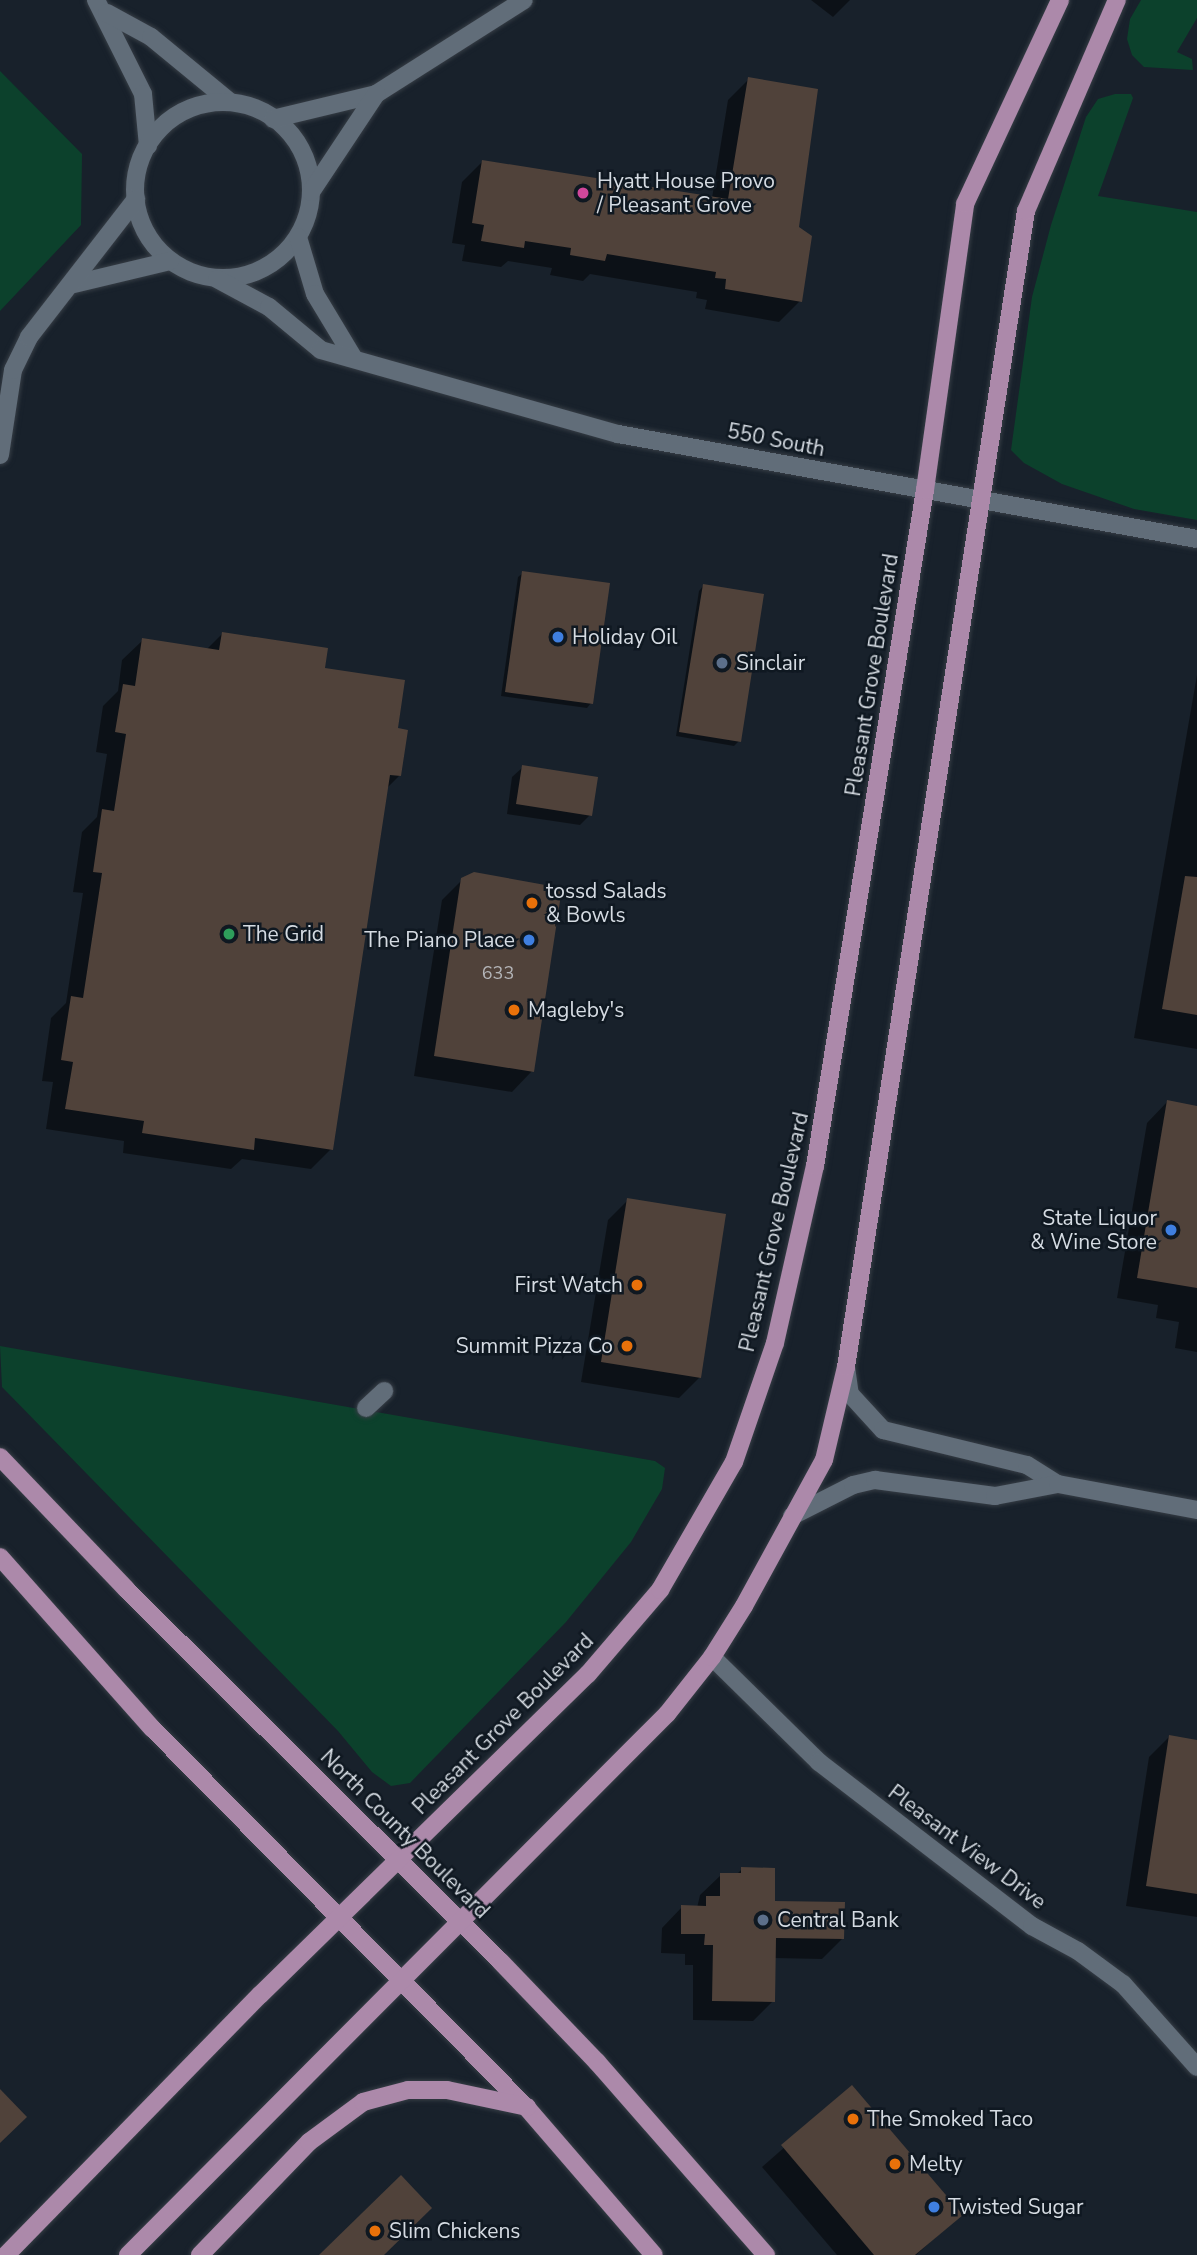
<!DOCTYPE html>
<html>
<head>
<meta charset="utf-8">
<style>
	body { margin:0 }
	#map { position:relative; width:1197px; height:2255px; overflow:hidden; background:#18212b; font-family:"Nunito Sans",sans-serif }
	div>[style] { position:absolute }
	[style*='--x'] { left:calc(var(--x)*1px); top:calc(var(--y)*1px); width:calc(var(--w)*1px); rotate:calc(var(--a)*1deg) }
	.green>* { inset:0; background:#0c412c }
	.shadow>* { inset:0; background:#0007 }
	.building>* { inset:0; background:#50423a }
	.roads { filter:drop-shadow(0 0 2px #363d45) drop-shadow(0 0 2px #363d45) }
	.minor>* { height:18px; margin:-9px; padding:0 9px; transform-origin:9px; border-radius:9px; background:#616d79 }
	.minor>.ring { margin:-9px; padding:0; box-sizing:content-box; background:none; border:18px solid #616d79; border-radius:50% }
	.tertiary>* { height:18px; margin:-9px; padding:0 9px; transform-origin:9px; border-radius:9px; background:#616d79 }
	.primary>* { height:18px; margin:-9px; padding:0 9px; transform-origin:9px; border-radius:9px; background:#ac89aa }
	.dots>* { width:19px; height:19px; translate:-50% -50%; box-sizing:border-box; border:4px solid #0f1821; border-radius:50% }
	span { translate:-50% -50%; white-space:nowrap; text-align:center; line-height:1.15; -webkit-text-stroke:5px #0f1821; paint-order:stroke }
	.number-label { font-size:18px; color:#b4b5b8 }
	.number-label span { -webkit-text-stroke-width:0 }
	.poi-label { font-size:21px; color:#d5dbe2 }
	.left { translate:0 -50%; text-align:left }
	.right { translate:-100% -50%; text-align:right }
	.street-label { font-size:21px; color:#d5dbe2 }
</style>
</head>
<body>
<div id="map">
	<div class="green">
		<i style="clip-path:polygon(1141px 0,1197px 0,1197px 18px,1177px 52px,1192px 59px,1193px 70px,1144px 67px,1132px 55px,1127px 39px,1130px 19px)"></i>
		<i style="clip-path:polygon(0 71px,82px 154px,81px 225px,0 311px)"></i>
		<i style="clip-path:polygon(1115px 94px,1131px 94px,1133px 98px,1098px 196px,1197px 212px,1197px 520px,1134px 509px,1062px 484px,1024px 463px,1011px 450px,1032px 297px,1051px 225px,1086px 117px,1098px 99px)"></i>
		<i style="clip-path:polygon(0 1346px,655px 1461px,665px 1468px,662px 1489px,631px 1542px,566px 1622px,410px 1783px,391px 1786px,372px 1772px,338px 1731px,2px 1387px)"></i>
	</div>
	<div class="shadow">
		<i style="clip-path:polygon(811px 0,850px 0,833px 17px)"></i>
		<i style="clip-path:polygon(749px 79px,797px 228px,800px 301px,779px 322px,705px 309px,707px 300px,696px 298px,697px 292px,590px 274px,583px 281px,550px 275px,552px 268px,508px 261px,501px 267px,462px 261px,465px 245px,452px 243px,462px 182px,483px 161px,712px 198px,728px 100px)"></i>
		<i style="clip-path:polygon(523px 573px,591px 703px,587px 708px,501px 696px,518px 577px)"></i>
		<i style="clip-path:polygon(703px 586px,739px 741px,734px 746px,676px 736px,699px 591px)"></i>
		<i style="clip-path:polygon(223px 633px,323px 669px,396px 730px,399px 776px,386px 789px,331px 1149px,311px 1169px,242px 1159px,231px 1169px,123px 1153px,124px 1141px,46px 1129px,53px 1082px,42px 1081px,51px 1018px,66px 1003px,83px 893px,73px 892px,82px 832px,97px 817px,107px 754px,96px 752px,103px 706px,118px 691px,122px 660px,143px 640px,206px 650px)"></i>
		<i style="clip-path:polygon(1197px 675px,1197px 1049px,1134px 1038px)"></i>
		<i style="clip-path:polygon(523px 767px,590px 815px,580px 825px,507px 814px,512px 777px)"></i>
		<i style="clip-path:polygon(462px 880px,532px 1071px,512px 1092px,414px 1076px,442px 900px)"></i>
		<i style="clip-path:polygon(1167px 1102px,1197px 1107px,1197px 1352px,1175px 1348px,1179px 1322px,1156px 1318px,1158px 1305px,1117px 1298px,1147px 1123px)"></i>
		<i style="clip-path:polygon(628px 1200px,700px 1377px,679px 1398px,581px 1382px,608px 1220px)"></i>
		<i style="clip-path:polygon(1169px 1737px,1197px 1741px,1197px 1917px,1126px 1906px,1149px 1757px)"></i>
		<i style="clip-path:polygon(742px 1869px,773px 1902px,842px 1939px,822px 1959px,774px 1958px,773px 2001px,753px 2021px,693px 2020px,693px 1965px,685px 1965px,685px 1954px,661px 1953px,662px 1928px,682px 1907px,697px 1908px,700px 1895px,721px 1875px,736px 1875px)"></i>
		<i style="clip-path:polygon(852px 2088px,960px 2215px,916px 2255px,837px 2255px,762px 2167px)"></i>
	</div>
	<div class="building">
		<i style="clip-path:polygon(748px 77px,818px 89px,799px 227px,812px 236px,802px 302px,725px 289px,726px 279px,715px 278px,716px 272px,607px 254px,605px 261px,570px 255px,571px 248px,525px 241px,524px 248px,481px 241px,484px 225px,472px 223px,482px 160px,728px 199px)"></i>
		<i style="clip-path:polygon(522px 571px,610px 583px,593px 704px,505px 692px)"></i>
		<i style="clip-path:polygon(703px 584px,764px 594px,741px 742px,679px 732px)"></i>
		<i style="clip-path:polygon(222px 632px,328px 648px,325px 668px,405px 680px,398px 728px,408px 730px,401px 776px,390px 775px,333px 1150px,255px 1138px,254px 1150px,142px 1133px,144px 1121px,65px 1109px,73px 1062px,61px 1060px,71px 996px,83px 998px,102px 873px,93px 872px,102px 809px,114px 811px,126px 734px,115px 732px,123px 684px,135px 686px,142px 638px,219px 650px)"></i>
		<i style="clip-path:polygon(522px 765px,598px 777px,592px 816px,516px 804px)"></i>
		<i style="clip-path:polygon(474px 872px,562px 888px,534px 1072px,434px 1056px,461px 878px)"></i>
		<i style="clip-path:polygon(1185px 876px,1197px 877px,1197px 1015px,1162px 1009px)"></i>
		<i style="clip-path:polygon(1167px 1100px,1197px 1106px,1197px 1288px,1137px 1278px)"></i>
		<i style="clip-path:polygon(627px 1198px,726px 1214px,701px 1378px,601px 1362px)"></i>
		<i style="clip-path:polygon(1169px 1735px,1197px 1740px,1197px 1894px,1146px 1886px)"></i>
		<i style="clip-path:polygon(741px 1867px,775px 1868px,775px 1901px,845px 1902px,844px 1939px,776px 1938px,775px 2002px,712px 2001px,713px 1945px,704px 1945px,705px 1934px,681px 1934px,681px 1905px,706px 1906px,706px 1896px,720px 1896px,720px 1873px,741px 1873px)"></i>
		<i style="clip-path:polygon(852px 2085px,963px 2215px,915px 2255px,874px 2255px,781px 2145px)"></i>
		<i style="clip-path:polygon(0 2089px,27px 2117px,0 2143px)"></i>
		<i style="clip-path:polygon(401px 2175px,432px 2208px,384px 2255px,319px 2255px)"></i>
	</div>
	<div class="roads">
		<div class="minor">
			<i style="--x:96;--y:0;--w:105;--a:63.4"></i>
			<i style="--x:143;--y:94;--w:52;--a:84.5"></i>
			<i style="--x:107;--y:13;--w:50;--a:28.6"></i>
			<i style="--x:151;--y:37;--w:102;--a:39.4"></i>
			<i class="ring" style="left:135px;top:102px;width:158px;height:158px"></i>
			<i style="--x:273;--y:119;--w:106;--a:-13.6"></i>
			<i style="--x:376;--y:94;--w:175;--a:-32.4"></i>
			<i style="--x:311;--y:192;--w:118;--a:-56.4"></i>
			<i style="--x:298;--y:237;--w:59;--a:73.4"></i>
			<i style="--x:315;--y:294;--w:74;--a:58.9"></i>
			<i style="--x:217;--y:279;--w:59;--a:28.3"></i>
			<i style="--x:269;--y:307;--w:67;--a:39.6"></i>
			<i style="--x:321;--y:350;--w:309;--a:15.8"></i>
			<i style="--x:618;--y:434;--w:588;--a:10.28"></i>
			<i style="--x:74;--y:284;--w:99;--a:-13.5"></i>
			<i style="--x:0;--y:455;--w:86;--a:-81.3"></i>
			<i style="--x:13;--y:370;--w:37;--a:-64"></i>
			<i style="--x:29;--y:337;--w:175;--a:-52.2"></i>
			<i style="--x:366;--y:1408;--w:25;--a:-43"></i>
			<i style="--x:712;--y:1657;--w:150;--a:44.5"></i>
			<i style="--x:819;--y:1762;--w:269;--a:37.6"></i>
			<i style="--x:1032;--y:1926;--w:52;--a:28.5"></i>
			<i style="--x:1078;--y:1951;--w:56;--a:36.3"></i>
			<i style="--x:1123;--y:1984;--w:111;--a:48.3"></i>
		</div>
		<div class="tertiary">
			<i style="--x:846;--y:1367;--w:27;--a:82"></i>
			<i style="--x:850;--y:1394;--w:49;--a:47.5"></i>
			<i style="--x:883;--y:1430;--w:148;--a:13.7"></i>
			<i style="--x:1027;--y:1465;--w:36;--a:32"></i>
			<i style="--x:792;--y:1516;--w:68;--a:-26.9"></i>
			<i style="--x:853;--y:1485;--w:23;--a:-13"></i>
			<i style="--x:875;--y:1480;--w:121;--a:7.6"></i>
			<i style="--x:995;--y:1496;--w:64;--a:-10.8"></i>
			<i style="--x:1058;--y:1484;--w:141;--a:10.6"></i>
		</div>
		<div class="primary">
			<i style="--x:0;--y:1457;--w:182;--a:46.3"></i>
			<i style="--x:126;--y:1589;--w:529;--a:44.85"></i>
			<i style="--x:501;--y:1962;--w:139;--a:46.2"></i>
			<i style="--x:597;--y:2062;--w:257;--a:48.8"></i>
			<i style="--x:0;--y:1557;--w:229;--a:48.4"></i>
			<i style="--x:152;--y:1728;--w:534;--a:45.38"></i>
			<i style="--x:527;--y:2108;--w:194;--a:49.2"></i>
			<i style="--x:6;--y:2255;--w:363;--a:-45.7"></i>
			<i style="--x:260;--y:1995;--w:459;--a:-44.4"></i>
			<i style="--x:588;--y:1674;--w:111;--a:-49.4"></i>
			<i style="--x:660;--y:1590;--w:148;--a:-60"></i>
			<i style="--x:734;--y:1462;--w:126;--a:-71"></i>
			<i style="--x:775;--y:1343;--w:181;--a:-77.3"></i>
			<i style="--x:815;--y:1166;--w:685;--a:-80.76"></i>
			<i style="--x:925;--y:490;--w:289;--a:-82"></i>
			<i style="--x:965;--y:204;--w:225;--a:-65"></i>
			<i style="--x:128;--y:2255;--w:764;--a:-45.11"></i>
			<i style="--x:667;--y:1714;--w:73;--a:-51.7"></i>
			<i style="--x:712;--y:1657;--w:60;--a:-57.9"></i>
			<i style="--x:744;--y:1606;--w:166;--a:-61.3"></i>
			<i style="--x:824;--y:1460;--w:96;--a:-76.7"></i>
			<i style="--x:846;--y:1367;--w:1170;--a:-81.15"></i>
			<i style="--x:1026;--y:211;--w:230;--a:-66.7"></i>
			<i style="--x:200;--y:2255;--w:157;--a:-46"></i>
			<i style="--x:309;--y:2142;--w:67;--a:-36.5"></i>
			<i style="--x:363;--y:2102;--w:47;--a:-14.9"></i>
			<i style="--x:408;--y:2090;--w:39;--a:0"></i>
			<i style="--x:447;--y:2090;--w:82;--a:12"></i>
		</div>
	</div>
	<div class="dots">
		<i style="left:583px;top:193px;background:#d1479c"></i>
		<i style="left:558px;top:637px;background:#3f7fe0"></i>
		<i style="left:722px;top:663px;background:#5c6f8a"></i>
		<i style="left:532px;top:903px;background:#e8710a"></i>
		<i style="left:229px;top:934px;background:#2e9e5b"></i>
		<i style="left:529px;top:940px;background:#3f7fe0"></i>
		<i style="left:514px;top:1010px;background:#e8710a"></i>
		<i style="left:1171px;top:1230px;background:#3f7fe0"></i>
		<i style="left:637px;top:1285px;background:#e8710a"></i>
		<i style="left:627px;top:1346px;background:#e8710a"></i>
		<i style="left:763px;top:1920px;background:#5c6f8a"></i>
		<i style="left:853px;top:2119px;background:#e8710a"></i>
		<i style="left:895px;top:2164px;background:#e8710a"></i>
		<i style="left:934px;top:2207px;background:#3f7fe0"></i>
		<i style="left:375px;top:2231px;background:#e8710a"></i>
	</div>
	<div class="number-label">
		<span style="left:498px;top:973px">633</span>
	</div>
	<div class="poi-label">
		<span class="left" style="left:597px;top:193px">Hyatt House Provo<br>/ Pleasant Grove</span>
		<span class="left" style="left:572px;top:637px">Holiday Oil</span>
		<span class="left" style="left:736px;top:663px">Sinclair</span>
		<span class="left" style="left:546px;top:903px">tossd Salads<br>&amp; Bowls</span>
		<span class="left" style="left:243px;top:934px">The Grid</span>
		<span class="right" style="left:515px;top:940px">The Piano Place</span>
		<span class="left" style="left:528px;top:1010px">Magleby's</span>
		<span class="right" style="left:1157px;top:1230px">State Liquor<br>&amp; Wine Store</span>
		<span class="right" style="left:623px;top:1285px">First Watch</span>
		<span class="right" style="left:613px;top:1346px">Summit Pizza Co</span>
		<span class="left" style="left:777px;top:1920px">Central Bank</span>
		<span class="left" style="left:867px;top:2119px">The Smoked Taco</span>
		<span class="left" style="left:909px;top:2164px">Melty</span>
		<span class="left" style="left:948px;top:2207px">Twisted Sugar</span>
		<span class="left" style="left:389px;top:2231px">Slim Chickens</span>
	</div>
	<div class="street-label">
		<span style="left:776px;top:440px;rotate:11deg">550 South</span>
		<span style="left:872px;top:675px;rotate:-81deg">Pleasant Grove Boulevard</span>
		<span style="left:774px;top:1232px;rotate:-77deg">Pleasant Grove Boulevard</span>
		<span style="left:503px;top:1724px;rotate:-45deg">Pleasant Grove Boulevard</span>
		<span style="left:405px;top:1834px;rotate:45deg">North County Boulevard</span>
		<span style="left:967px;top:1847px;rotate:37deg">Pleasant View Drive</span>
	</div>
</div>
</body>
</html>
